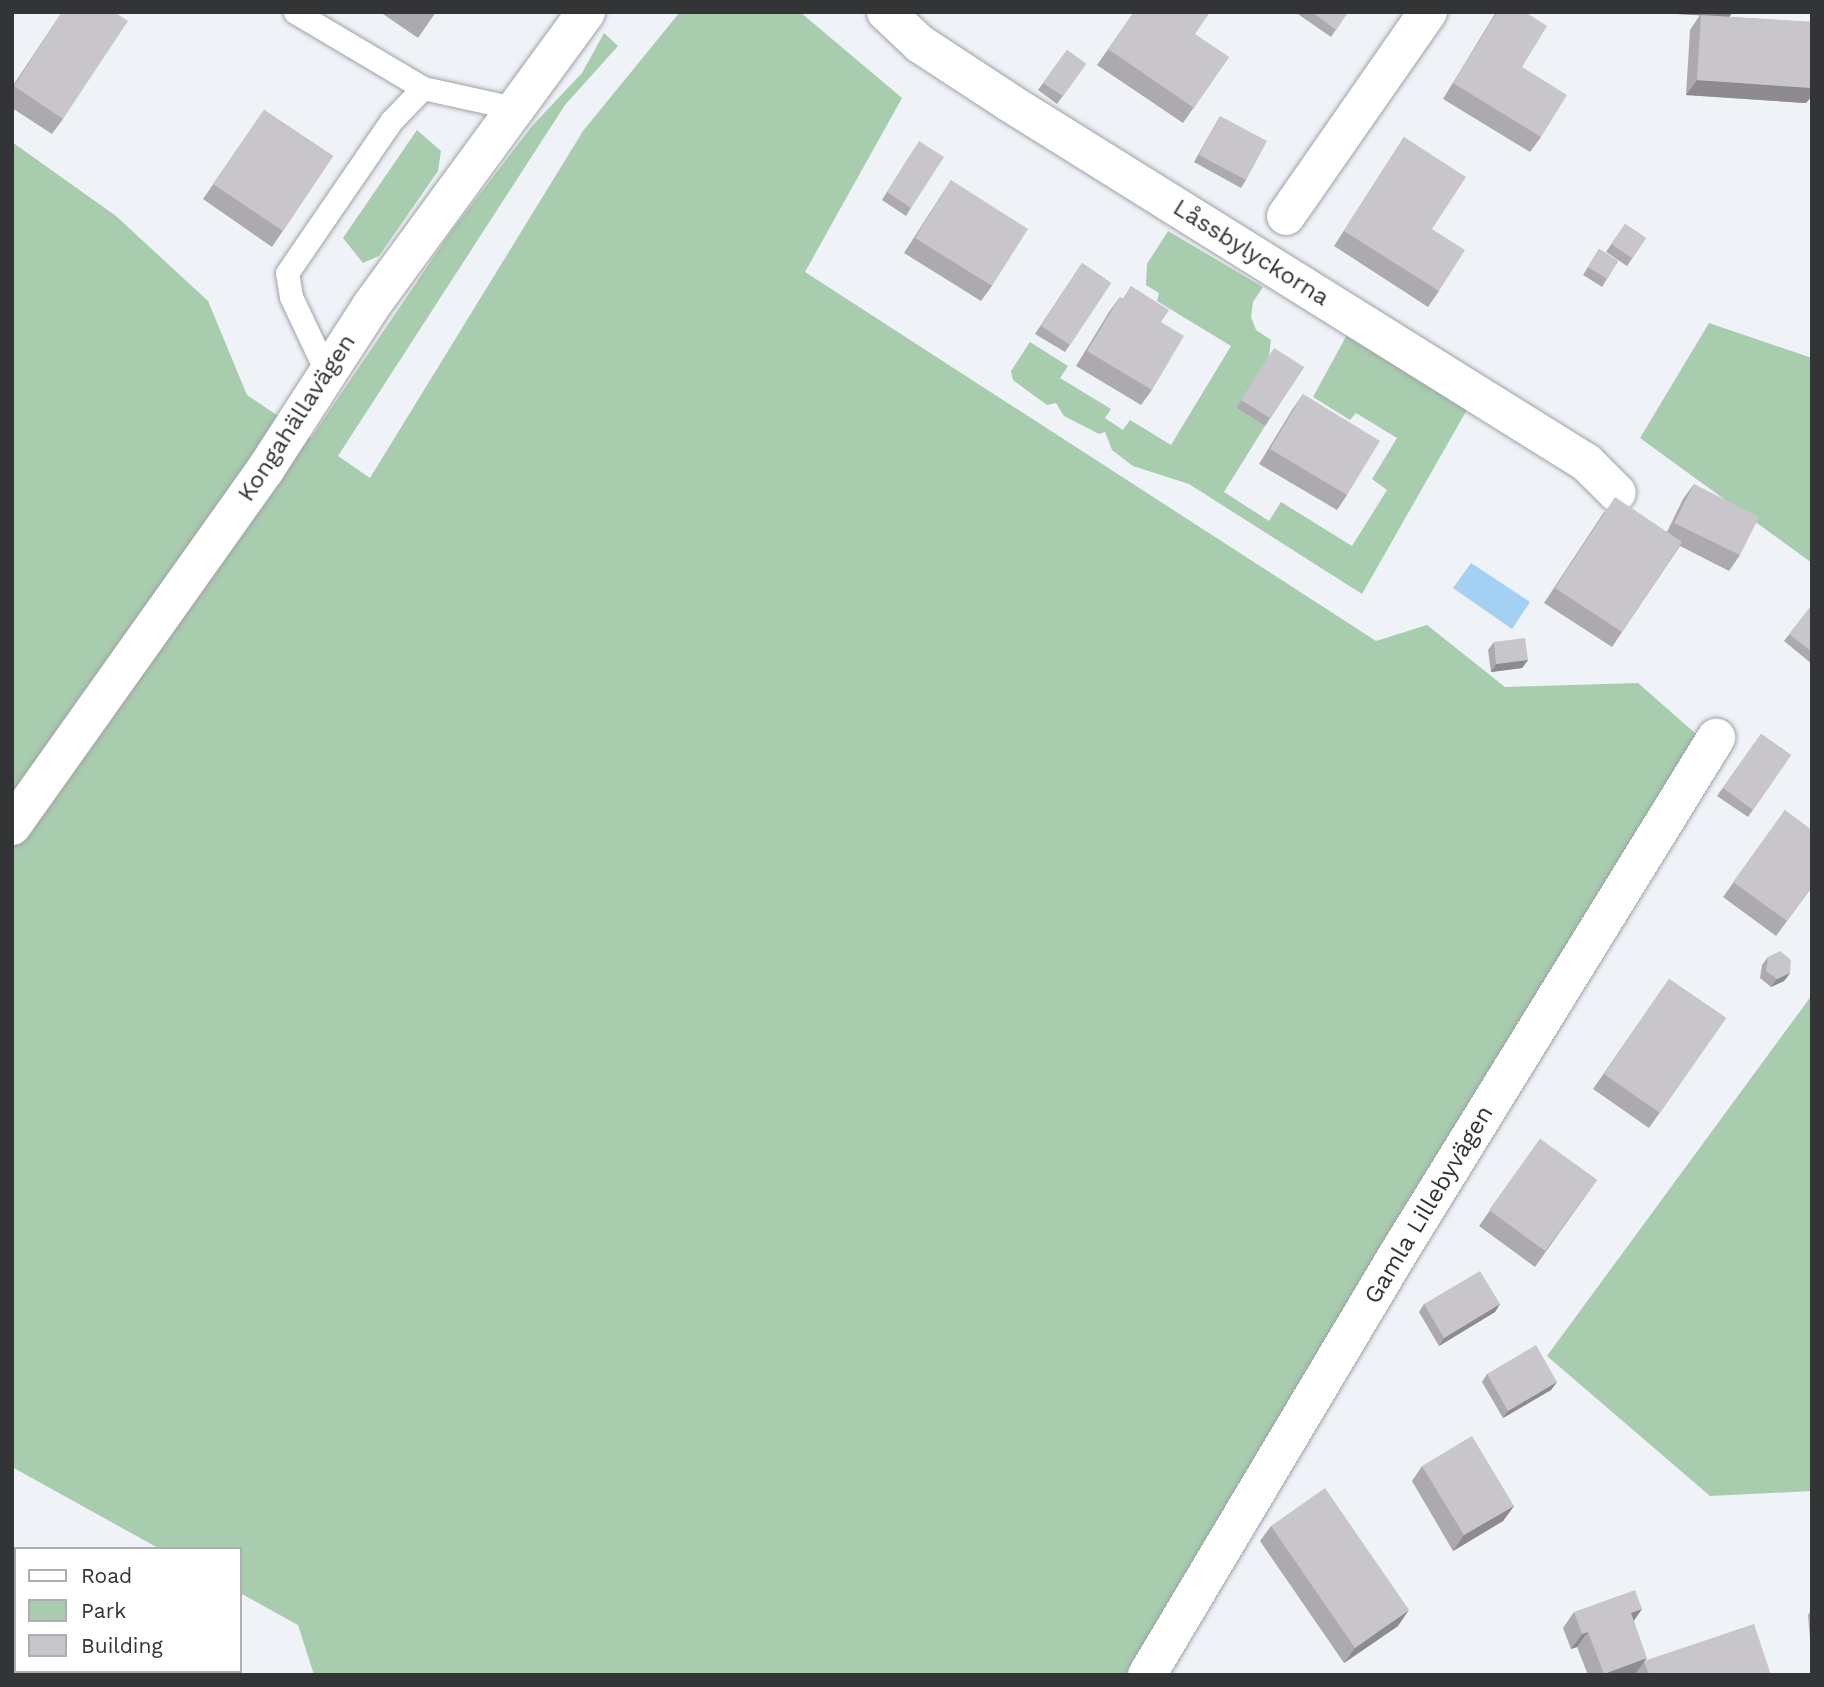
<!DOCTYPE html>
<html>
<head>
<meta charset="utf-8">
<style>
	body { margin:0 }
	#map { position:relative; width:1824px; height:1687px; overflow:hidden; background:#eff2f7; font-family:"Work Sans",sans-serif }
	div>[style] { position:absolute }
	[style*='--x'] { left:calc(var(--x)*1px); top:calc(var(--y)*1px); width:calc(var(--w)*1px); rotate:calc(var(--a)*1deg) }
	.green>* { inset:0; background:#a8ccae }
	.water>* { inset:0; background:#a3d0f3 }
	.roads { filter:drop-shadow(0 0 2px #9fa2a6) drop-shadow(0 0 2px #9fa2a6) }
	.lane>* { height:23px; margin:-11.5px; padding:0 11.5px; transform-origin:11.5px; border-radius:11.5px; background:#fff }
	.street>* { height:38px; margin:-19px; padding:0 19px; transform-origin:19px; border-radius:19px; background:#fff }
	.secondary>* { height:38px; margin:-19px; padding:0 19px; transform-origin:19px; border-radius:19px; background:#fff }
	.wall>* { inset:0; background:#adaaaf }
	.shaded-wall>* { inset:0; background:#8d8b8e }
	.building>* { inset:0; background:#c9c6cb }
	span { translate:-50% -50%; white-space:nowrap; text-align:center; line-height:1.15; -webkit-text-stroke:5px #fff; paint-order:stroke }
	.street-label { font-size:24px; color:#333436 }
	.frame { position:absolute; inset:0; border:14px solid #333436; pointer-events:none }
	.legend { position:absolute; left:14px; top:1547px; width:228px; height:126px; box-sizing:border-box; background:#fff; border:2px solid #adaeaf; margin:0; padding:9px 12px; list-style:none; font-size:21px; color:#333436 }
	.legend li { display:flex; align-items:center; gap:14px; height:35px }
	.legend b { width:35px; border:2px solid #adaeaf }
</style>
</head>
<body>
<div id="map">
	<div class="green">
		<i style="clip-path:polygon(680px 12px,800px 12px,902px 98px,805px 272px,1376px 641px,1427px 625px,1505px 687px,1638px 683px,1696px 734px,1128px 1675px,314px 1675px,298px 1625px,240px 1593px,240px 1549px,160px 1549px,12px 1467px,12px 142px,116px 216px,208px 301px,247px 395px,311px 438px,450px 233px,532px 126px,582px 73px,604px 33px,618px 46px,565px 105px,338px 456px,370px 478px,583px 131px)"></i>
		<i style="clip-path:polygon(417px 130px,441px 151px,438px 171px,379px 256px,363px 263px,343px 238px)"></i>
		<i style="clip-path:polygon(1168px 231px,1263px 287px,1253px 302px,1251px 317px,1256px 330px,1271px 340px,1269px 356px,1236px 408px,1265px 426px,1224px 492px,1269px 521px,1281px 502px,1352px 546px,1387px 490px,1372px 479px,1397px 438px,1356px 413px,1350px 420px,1313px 397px,1349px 331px,1468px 408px,1362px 594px,1189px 484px,1133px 466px,1112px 450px,1105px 432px,1099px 434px,1064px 416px,1056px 403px,1047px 405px,1013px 380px,1011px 371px,1030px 342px,1068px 366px,1060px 378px,1111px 409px,1105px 418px,1123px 430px,1130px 420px,1171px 445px,1231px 346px,1157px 301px,1159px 293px,1146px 285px,1147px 264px)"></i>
		<i style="clip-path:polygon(1709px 323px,1812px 358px,1812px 563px,1640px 438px)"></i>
		<i style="clip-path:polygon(1812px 995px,1812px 1491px,1710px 1496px,1547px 1356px)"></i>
	</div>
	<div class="water">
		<i style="clip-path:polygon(1471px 563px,1530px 602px,1512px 629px,1453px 588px)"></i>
	</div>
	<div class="roads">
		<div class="lane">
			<i style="--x:295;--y:12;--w:149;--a:30.7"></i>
			<i style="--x:327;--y:373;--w:84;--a:-115.3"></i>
			<i style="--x:291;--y:297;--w:24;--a:-99"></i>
			<i style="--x:287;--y:273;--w:184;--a:-55.6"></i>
			<i style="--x:391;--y:121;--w:46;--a:-45.9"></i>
			<i style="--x:423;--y:88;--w:93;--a:12.4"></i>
		</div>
		<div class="street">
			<i style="--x:886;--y:12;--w:47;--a:43.3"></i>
			<i style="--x:920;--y:44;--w:108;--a:33.2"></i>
			<i style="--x:1010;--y:103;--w:680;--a:31.96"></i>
			<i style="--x:1587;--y:463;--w:42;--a:45"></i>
			<i style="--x:1286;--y:216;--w:249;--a:-55.2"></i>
			<i style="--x:1147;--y:1675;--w:481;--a:-59.2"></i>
			<i style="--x:1393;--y:1262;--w:616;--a:-58.35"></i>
		</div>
		<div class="secondary">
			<i style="--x:12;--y:826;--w:437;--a:-54.6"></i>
			<i style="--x:265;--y:470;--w:195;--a:-57.1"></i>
			<i style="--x:371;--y:306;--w:364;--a:-53.8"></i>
		</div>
	</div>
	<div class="wall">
		<i style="clip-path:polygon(62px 12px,114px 12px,63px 119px,52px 134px,12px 108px,12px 87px)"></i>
		<i style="clip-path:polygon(380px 12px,436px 12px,418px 38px)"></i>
		<i style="clip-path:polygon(1134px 12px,1229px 57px,1183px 123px,1097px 65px)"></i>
		<i style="clip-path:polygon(1295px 12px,1348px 12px,1331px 37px)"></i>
		<i style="clip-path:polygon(1496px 12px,1525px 12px,1522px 67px,1541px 137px,1530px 152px,1443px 99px)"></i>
		<i style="clip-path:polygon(1676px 12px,1733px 12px,1729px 17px,1812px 22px,1812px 96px,1806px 103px,1686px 95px,1690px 30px,1700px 15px,1676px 14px)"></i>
		<i style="clip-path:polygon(1067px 50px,1086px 64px,1057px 104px,1038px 90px)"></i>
		<i style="clip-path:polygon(264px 110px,333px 156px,272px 247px,203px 199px)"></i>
		<i style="clip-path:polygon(1220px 116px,1246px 180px,1241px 188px,1194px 162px)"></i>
		<i style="clip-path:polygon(1404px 137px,1432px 229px,1439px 291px,1428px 307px,1334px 246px)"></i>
		<i style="clip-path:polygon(914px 149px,911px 208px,906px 216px,882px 200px)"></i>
		<i style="clip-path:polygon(951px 180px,992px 286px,981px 301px,904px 253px)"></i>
		<i style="clip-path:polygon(1625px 224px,1646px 238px,1627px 266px,1606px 252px)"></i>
		<i style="clip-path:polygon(1599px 249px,1618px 261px,1602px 287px,1583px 275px)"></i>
		<i style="clip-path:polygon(1082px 263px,1111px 283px,1065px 352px,1035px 334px)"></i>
		<i style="clip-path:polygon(1131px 286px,1161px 322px,1152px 390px,1141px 405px,1076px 366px,1109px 312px,1120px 297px,1123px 299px)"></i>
		<i style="clip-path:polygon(1269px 356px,1304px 367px,1265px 426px,1236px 408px)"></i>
		<i style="clip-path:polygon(1303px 394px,1347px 495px,1337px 510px,1259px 464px,1292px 410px)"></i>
		<i style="clip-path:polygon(1694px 484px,1740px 555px,1729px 571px,1680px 546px,1612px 647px,1544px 603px,1604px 512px,1667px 532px,1683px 499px)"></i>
		<i style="clip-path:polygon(1812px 605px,1812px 664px,1784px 641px)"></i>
		<i style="clip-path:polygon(1494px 642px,1528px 660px,1522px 668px,1491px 672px,1488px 650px)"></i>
		<i style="clip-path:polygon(1761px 734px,1791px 755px,1748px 817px,1717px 796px)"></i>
		<i style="clip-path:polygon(1785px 810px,1812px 887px,1776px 936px,1723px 897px)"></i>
		<i style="clip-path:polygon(1768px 957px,1790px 973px,1784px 981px,1771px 987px,1760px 978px,1762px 965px)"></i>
		<i style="clip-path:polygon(1669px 979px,1726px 1018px,1649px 1128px,1593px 1089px)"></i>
		<i style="clip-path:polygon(1540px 1139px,1597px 1180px,1535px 1267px,1479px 1226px)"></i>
		<i style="clip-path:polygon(1424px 1304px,1500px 1304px,1495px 1312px,1439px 1346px,1419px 1312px)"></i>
		<i style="clip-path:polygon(1487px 1374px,1557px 1382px,1551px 1390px,1503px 1418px,1482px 1382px)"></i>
		<i style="clip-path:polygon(1422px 1466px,1514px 1506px,1503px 1521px,1453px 1551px,1412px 1481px)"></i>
		<i style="clip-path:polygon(1271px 1526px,1398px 1626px,1344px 1663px,1260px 1541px)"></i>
		<i style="clip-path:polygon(1642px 1609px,1634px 1621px,1645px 1661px,1771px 1675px,1635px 1675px,1635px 1674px,1588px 1675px,1577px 1647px,1571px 1649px,1563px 1628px,1574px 1612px)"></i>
		<i style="clip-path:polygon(1812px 1609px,1812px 1663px,1808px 1615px)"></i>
	</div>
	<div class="shaded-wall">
		<i style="clip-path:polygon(1677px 12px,1733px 12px,1729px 17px,1676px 14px)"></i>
		<i style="clip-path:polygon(1697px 80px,1812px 88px,1812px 96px,1806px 103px,1686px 95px)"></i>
		<i style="clip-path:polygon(1528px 660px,1522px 668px,1491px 672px,1496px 664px)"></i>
		<i style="clip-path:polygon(1790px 973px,1784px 981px,1771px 987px,1777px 979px)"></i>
		<i style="clip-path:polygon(1500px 1304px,1495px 1312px,1439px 1346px,1444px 1338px)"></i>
		<i style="clip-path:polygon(1557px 1382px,1551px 1390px,1503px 1418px,1508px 1411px)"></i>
		<i style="clip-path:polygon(1514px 1506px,1503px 1521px,1453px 1551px,1464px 1535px)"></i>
		<i style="clip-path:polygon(1642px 1609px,1631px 1624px,1631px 1613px)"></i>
		<i style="clip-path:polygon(1409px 1610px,1398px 1626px,1344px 1663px,1355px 1648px)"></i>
		<i style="clip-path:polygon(1588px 1632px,1577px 1647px,1571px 1649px,1582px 1634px)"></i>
		<i style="clip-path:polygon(1647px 1658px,1635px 1674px,1603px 1675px,1604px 1674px)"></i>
	</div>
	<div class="building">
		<i style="clip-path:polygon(62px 12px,114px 12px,128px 21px,63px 119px,14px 86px)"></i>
		<i style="clip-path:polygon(1134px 12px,1210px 12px,1195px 34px,1229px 57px,1194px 108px,1108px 49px)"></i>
		<i style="clip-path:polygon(1312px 12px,1348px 12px,1336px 30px)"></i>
		<i style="clip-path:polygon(1497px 12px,1525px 12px,1547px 26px,1522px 67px,1567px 95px,1541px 137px,1453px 83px)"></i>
		<i style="clip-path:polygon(1701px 15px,1812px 22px,1812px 88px,1697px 80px)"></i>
		<i style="clip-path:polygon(1067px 50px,1086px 64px,1063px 96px,1043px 83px)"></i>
		<i style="clip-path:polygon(264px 110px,333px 156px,283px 231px,213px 184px)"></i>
		<i style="clip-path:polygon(1220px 116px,1267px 141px,1246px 180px,1199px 155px)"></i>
		<i style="clip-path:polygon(1404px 137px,1466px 177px,1432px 229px,1465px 250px,1439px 291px,1344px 231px)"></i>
		<i style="clip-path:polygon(919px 141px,944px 157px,911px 208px,887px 192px)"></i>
		<i style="clip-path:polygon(951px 180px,1028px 229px,992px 286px,915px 238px)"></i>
		<i style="clip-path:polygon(1625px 224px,1646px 238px,1632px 258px,1611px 244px)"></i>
		<i style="clip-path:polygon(1599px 249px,1618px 261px,1607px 279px,1588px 267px)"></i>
		<i style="clip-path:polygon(1082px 263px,1111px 283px,1070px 345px,1041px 326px)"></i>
		<i style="clip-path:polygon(1131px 286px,1169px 310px,1161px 322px,1184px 336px,1152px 390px,1087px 351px,1120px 297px,1123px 300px)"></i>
		<i style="clip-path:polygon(1274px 348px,1304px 367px,1270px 418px,1241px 400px)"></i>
		<i style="clip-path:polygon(1303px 394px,1380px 441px,1347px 495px,1270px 449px)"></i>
		<i style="clip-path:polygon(1694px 484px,1759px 517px,1740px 555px,1674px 523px)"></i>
		<i style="clip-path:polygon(1615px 497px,1682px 542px,1622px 632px,1555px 588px)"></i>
		<i style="clip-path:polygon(1812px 605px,1812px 652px,1789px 634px)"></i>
		<i style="clip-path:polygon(1525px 638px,1528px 660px,1496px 664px,1494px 642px)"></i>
		<i style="clip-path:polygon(1761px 734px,1791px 755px,1753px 810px,1723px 788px)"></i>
		<i style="clip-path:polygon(1785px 810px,1812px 830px,1812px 886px,1787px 921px,1733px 882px)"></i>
		<i style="clip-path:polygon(1780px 951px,1791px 960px,1790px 973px,1777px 979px,1766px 971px,1768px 957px)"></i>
		<i style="clip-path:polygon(1669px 979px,1726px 1018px,1660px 1113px,1604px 1074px)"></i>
		<i style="clip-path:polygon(1540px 1139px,1597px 1180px,1545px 1251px,1489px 1210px)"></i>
		<i style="clip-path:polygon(1480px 1271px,1500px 1304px,1444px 1338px,1424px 1304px)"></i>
		<i style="clip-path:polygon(1536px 1345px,1557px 1382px,1508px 1411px,1487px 1374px)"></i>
		<i style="clip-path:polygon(1472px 1436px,1514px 1506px,1464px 1535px,1422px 1466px)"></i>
		<i style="clip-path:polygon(1325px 1488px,1409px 1610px,1355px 1648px,1271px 1526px)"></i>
		<i style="clip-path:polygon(1635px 1590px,1642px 1609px,1631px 1613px,1647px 1658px,1604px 1674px,1588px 1632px,1582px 1634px,1574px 1612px)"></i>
		<i style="clip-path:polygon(1754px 1624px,1771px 1675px,1649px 1675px,1644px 1661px)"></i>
	</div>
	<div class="street-label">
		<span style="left:1251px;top:253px;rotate:32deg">Låssbylyckorna</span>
		<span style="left:297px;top:418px;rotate:-57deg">Kongahällavägen</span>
		<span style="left:1429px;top:1205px;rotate:-59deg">Gamla Lillebyvägen</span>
	</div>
	<div class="frame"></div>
	<ul class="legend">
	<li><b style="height:9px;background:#fff"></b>Road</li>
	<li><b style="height:19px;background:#a8ccae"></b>Park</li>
	<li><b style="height:19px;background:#c9c6cb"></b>Building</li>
	</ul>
</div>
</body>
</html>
